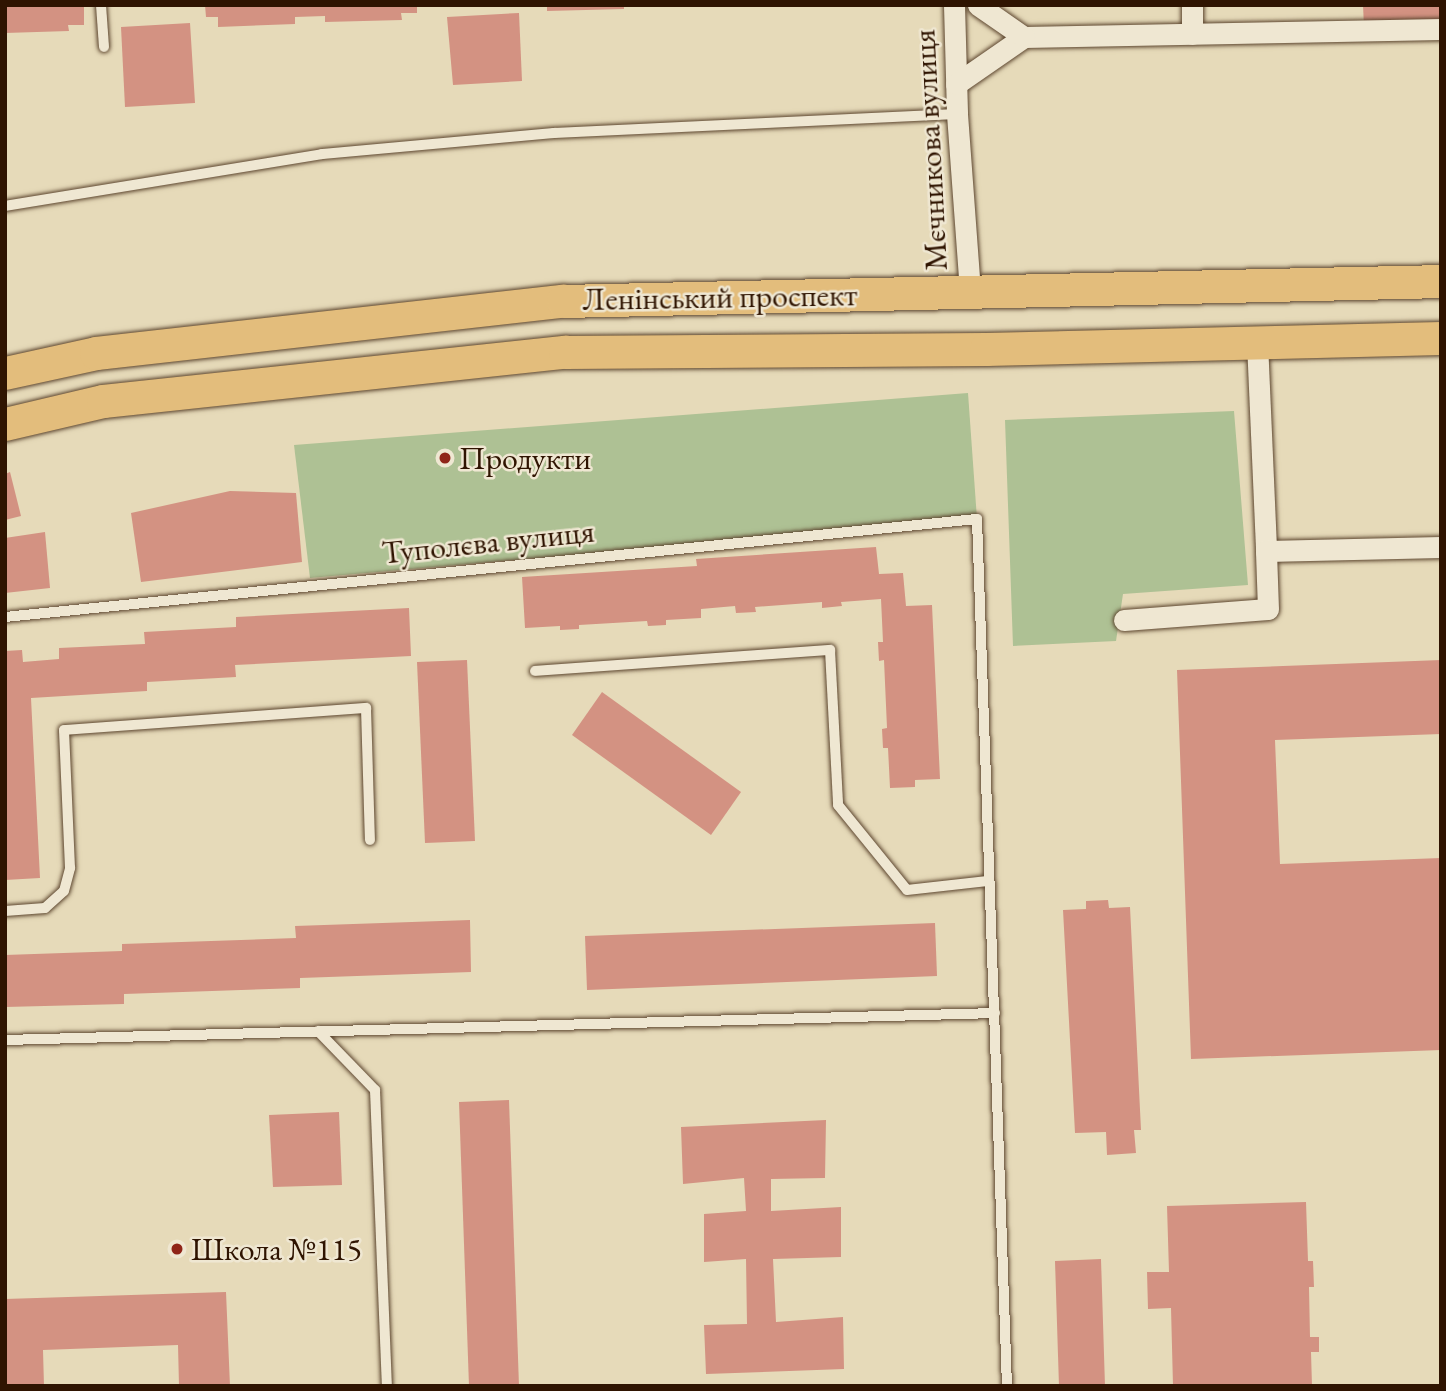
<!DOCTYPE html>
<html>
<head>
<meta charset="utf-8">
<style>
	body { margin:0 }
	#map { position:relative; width:1446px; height:1391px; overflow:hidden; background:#e6dab9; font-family:"EB Garamond",serif }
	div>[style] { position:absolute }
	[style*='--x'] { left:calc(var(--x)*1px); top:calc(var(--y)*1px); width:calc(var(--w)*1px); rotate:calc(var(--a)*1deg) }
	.green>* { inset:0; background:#aec194 }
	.building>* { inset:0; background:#d39282 }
	.roads { filter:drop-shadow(0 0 2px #5d462f) drop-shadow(0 0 2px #5d462f) }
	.service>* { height:10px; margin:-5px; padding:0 5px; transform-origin:5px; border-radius:5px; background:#efe7d2 }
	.minor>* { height:21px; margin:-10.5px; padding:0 10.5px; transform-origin:10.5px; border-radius:10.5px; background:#efe7d2 }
	.primary>* { height:33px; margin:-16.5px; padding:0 16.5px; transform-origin:16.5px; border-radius:16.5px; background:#e3bd7c }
	.dots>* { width:19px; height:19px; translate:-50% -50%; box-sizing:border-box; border:4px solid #efe7d2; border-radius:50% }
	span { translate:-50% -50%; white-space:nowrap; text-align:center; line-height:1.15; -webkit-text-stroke:5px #efe7d2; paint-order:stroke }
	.street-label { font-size:32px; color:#2f1401 }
	.poi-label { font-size:32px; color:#2f1401 }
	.left { translate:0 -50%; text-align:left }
	.frame { position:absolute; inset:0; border:7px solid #2f1401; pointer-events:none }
</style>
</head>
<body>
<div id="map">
	<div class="green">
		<i style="clip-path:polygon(968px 393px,977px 519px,310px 578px,294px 445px)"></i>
		<i style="clip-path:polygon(1234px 411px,1248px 585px,1123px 594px,1116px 641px,1013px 646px,1005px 420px)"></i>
	</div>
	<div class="building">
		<i style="clip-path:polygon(5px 5px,84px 5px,84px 25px,68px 25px,69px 31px,5px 33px)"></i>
		<i style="clip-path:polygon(205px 5px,417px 5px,417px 13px,401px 13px,402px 20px,325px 22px,325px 16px,295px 17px,295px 24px,218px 27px,218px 17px,206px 17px)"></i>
		<i style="clip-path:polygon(547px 5px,624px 5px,624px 9px,547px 11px)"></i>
		<i style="clip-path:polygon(1363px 5px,1441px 5px,1441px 25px,1364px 27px)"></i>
		<i style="clip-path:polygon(519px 13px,522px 81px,453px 85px,447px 17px)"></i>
		<i style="clip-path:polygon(190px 23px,195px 103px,125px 107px,121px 27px)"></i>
		<i style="clip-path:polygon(10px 472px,21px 516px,5px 520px,5px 474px)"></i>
		<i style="clip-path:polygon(230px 491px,296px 493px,302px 562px,141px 582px,131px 513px)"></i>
		<i style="clip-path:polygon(45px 532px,50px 588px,5px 593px,5px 538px)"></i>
		<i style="clip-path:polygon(876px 547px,879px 574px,903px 573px,906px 606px,932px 605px,940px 779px,915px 780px,915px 787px,890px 788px,888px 748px,883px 748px,882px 729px,887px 728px,884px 660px,879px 661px,878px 642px,883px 642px,881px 599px,841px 602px,842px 606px,822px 608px,822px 602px,755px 607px,756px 612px,736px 613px,735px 606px,701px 609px,701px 618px,666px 620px,666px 625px,648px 626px,647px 621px,579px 625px,579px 629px,560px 630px,560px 626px,525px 628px,522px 577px,697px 566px,696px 559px)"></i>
		<i style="clip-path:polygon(409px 608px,411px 656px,235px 665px,236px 677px,147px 682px,147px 691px,31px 698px,40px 878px,5px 880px,5px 651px,22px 650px,23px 662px,59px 659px,59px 648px,145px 644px,144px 632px,236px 627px,236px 617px)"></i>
		<i style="clip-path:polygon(467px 660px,475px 841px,425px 843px,417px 662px)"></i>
		<i style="clip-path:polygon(1441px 660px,1441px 734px,1275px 740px,1280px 864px,1441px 858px,1441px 1050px,1191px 1059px,1177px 670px)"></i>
		<i style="clip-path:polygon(602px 692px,741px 792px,711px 835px,572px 735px)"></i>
		<i style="clip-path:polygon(1108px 900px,1109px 908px,1130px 907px,1141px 1130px,1134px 1130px,1136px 1153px,1107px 1155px,1106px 1132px,1075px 1133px,1063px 910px,1086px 909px,1086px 901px)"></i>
		<i style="clip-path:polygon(470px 920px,471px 972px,300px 978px,300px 988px,124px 994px,124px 1004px,5px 1007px,5px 955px,122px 951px,122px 944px,296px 938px,295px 926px)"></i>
		<i style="clip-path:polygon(935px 923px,937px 976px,587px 990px,585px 936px)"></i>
		<i style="clip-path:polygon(509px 1100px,519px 1386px,469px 1386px,459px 1102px)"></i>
		<i style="clip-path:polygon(339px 1112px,342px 1185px,273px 1187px,269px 1115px)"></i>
		<i style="clip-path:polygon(826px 1120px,825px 1178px,771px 1179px,771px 1211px,841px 1207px,841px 1257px,773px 1259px,776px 1322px,843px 1317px,844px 1369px,706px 1374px,704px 1325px,747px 1324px,746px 1259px,704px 1262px,704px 1214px,746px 1211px,744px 1178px,683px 1184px,681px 1127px)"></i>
		<i style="clip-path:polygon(1306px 1202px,1308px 1261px,1313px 1261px,1314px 1287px,1309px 1287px,1310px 1337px,1319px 1337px,1319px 1352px,1311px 1352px,1312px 1386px,1173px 1386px,1171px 1308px,1148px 1309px,1147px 1272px,1169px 1272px,1167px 1206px)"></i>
		<i style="clip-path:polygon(1101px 1259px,1105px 1386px,1059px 1386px,1055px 1261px)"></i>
		<i style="clip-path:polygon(226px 1292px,230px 1386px,179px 1386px,178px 1345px,43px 1350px,44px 1386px,7px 1386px,5px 1299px)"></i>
	</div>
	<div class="roads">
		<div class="service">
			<i style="--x:101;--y:5;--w:42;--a:85.9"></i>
			<i style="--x:5;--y:206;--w:321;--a:-9.3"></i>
			<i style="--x:322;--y:154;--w:233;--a:-5.2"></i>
			<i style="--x:554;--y:133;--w:403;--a:-2.7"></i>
			<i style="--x:5;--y:617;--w:977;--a:-5.76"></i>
			<i style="--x:977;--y:519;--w:868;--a:88.02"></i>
			<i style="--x:535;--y:671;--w:296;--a:-4.1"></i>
			<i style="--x:830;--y:650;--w:155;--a:87"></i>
			<i style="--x:838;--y:805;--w:109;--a:50.9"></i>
			<i style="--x:907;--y:890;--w:81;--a:-6.4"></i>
			<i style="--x:5;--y:911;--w:40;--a:-4.3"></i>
			<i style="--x:45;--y:908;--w:25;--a:-42"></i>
			<i style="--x:64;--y:891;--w:24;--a:-75"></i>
			<i style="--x:70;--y:868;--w:138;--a:-92.5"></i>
			<i style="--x:64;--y:730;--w:303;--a:-4.2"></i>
			<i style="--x:366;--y:708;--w:132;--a:88.3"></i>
			<i style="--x:318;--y:1031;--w:82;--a:46"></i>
			<i style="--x:375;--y:1090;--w:296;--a:87.7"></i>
			<i style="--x:5;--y:1040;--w:990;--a:-1.56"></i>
		</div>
		<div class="minor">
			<i style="--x:954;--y:5;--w:109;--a:88.4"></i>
			<i style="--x:957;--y:114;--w:178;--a:85.8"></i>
			<i style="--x:1192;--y:5;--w:29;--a:90"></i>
			<i style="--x:1024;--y:37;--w:417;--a:-1.1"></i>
			<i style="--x:956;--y:84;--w:83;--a:-34.7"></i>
			<i style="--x:1024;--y:37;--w:56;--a:-145.2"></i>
			<i style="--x:1257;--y:342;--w:209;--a:87.5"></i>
			<i style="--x:1266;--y:551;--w:175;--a:-1.3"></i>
			<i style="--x:1124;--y:620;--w:144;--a:-4.4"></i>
			<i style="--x:1268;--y:609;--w:58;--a:-92"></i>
		</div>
		<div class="primary">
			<i style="--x:5;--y:373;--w:93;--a:-12.4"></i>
			<i style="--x:96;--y:353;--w:470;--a:-6.4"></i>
			<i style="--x:563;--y:301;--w:878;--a:-1.3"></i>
			<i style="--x:5;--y:424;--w:101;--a:-13.2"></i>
			<i style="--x:103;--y:401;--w:465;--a:-6.1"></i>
			<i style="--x:565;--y:352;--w:421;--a:-0.4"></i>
			<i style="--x:986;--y:349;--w:455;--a:-1.4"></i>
		</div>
	</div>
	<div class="dots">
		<i style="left:445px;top:458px;background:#8f2418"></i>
		<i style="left:177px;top:1249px;background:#8f2418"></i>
	</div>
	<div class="street-label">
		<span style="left:930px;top:150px;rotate:-93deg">Мєчникова вулиця</span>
		<span style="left:720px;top:297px;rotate:-1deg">Ленінський проспект</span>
		<span style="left:488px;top:542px;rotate:-6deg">Туполєва вулиця</span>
	</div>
	<div class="poi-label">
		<span class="left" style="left:459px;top:458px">Продукти</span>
		<span class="left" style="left:191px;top:1249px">Школа №115</span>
	</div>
	<div class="frame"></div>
</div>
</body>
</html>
